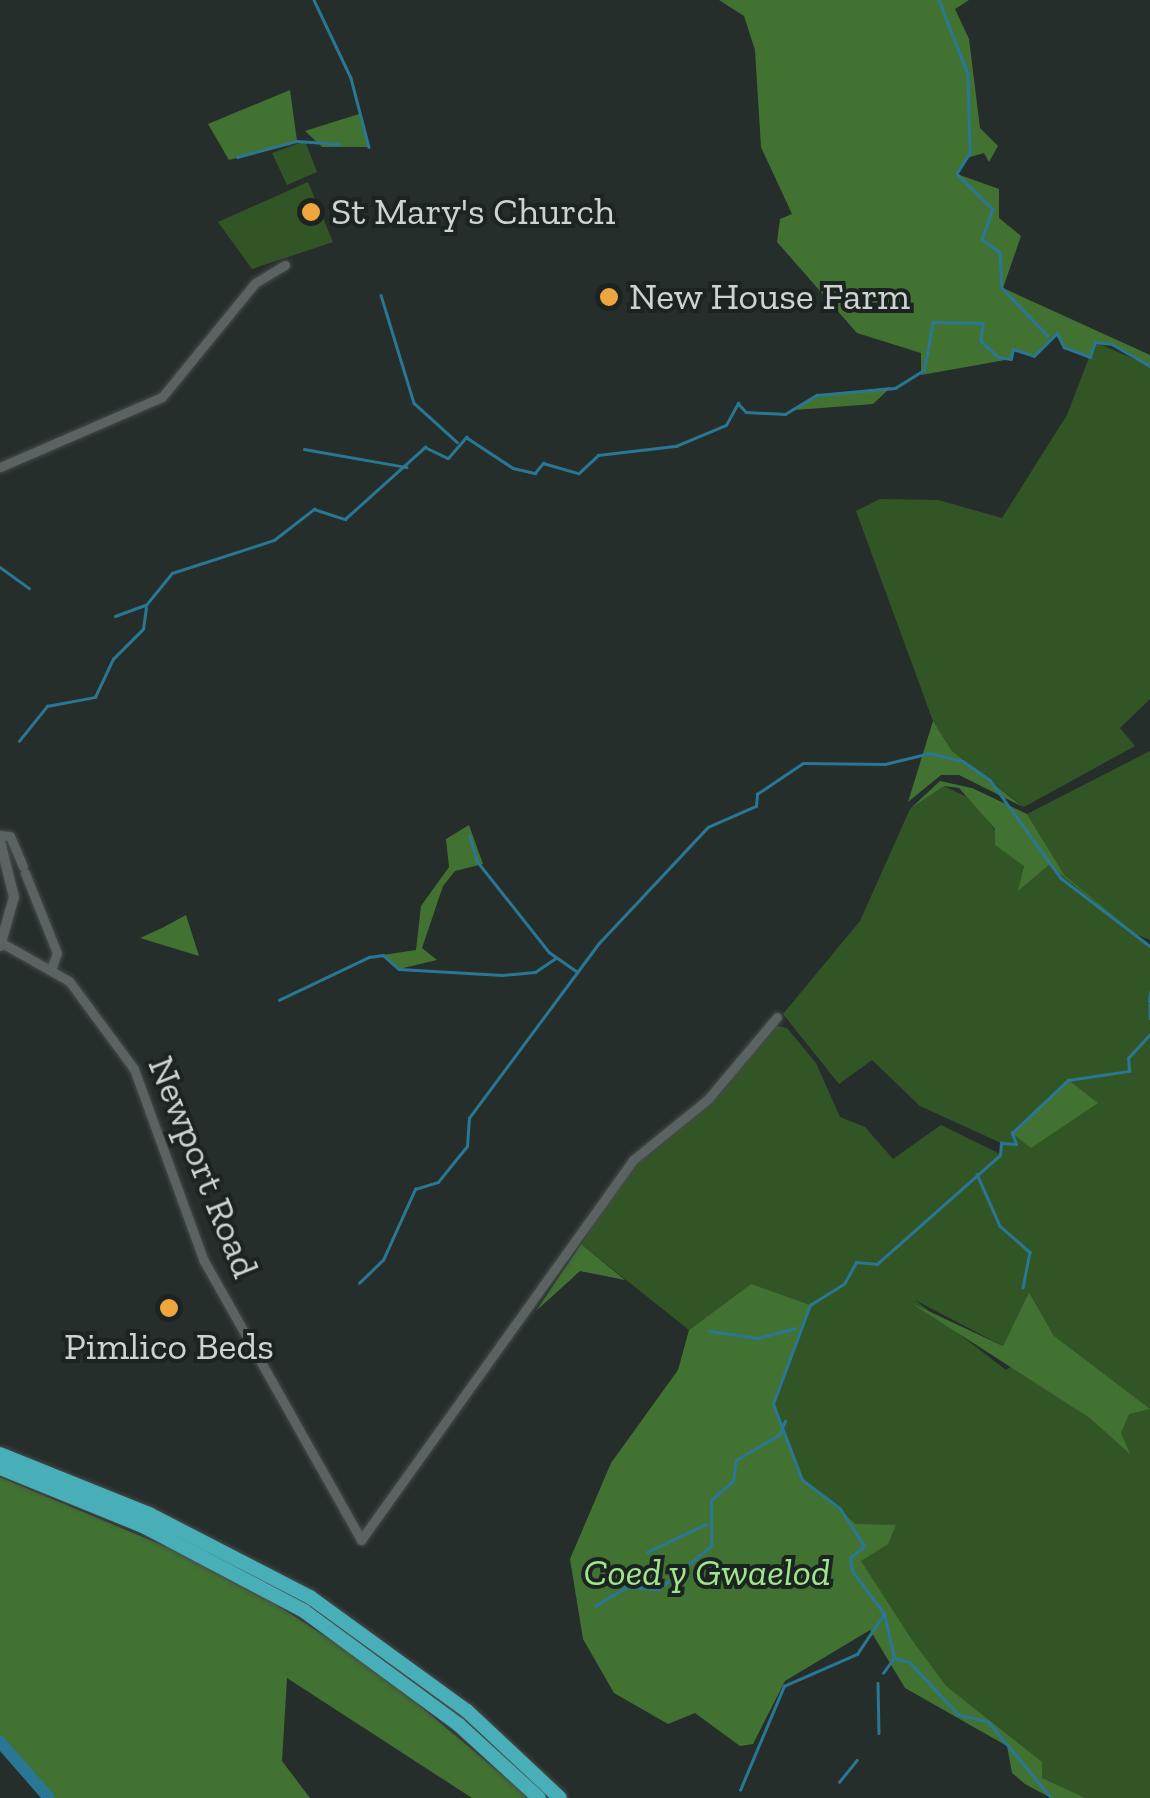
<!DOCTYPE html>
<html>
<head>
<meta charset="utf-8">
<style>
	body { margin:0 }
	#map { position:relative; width:1150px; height:1798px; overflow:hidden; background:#262e2c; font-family:"Zilla Slab",serif }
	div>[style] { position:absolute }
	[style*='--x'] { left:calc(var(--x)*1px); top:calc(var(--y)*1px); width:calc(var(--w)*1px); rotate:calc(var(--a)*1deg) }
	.green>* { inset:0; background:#325526 }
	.forest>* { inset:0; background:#427232 }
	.stream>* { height:2.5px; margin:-1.25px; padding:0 1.25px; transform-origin:1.25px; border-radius:1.25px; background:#297794 }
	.river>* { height:12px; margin:-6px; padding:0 6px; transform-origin:6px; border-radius:6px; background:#297794 }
	.roads { filter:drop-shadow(0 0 2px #444b4a) drop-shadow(0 0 2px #444b4a) }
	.minor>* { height:9px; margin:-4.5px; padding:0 4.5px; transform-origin:4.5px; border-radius:4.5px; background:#5a6361 }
	.tertiary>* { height:10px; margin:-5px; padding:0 5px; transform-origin:5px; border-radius:5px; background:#5a6361 }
	.trunk>* { height:14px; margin:-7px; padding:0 7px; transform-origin:7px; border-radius:7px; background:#48aeb8 }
	.dots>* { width:28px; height:28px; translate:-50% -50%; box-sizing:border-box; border:5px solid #1c2422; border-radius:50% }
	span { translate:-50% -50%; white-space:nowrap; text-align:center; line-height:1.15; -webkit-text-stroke:8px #1c2422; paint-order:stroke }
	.poi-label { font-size:38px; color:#ced3d2 }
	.left { translate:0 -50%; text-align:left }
	.street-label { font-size:38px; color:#ced3d2 }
	.park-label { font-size:38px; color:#a1e58b; font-style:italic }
</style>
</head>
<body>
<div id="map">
	<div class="green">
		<i style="clip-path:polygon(305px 141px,317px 172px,287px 185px,272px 153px)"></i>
		<i style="clip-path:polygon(308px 182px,333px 242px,252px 269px,218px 222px)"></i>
		<i style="clip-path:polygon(1095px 342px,1150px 366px,1150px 699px,1120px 728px,1135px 746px,1024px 807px,952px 751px,933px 721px,856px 511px,880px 499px,938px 500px,1002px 518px,1067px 415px)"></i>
		<i style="clip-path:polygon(1150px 751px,1150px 940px,1123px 929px,1065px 876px,1027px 814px)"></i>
		<i style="clip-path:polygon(evenodd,944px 786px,969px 798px,1024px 866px,1019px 890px,1049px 865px,1150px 946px,1150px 1798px,1051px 1798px,1018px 1750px,973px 1720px,852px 1571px,856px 1524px,802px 1480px,773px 1404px,809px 1312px,751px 1284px,689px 1330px,581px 1244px,636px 1161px,698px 1111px,773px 1025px,787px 1028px,816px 1063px,840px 1117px,865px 1127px,893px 1159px,941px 1125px,1000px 1154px,1001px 1143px,920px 1106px,872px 1060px,839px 1084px,783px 1014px,860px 921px,910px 809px,944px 786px,1029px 1292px,1054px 1336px,1006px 1370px,915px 1300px,1003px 1346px,1029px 1292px)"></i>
	</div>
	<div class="forest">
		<i style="clip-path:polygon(719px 0,969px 0,955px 9px,969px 39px,980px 128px,998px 146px,989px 162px,984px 153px,967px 158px,957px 174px,999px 189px,999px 218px,1021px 236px,1003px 288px,1150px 355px,1150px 366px,1112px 344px,1095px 342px,1090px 357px,1064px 347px,1056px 333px,1034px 356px,1014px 349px,1011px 359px,921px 375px,921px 353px,857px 333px,777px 242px,780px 219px,792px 214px,761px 147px,755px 50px,744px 16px)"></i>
		<i style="clip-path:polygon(290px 90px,297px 141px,229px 160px,208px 124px)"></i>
		<i style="clip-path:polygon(359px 114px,369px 147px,322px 147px,305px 131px)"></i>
		<i style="clip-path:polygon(891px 387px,873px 404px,795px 410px,817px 395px)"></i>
		<i style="clip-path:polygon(933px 721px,952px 751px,1023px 807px,959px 775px,941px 775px,908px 802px)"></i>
		<i style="clip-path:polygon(940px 781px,972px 788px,1027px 814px,1065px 876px,1150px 946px,1049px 865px,1018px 891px,1024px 866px,995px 845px,995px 829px,959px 788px,944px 786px,910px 809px)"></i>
		<i style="clip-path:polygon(469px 825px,483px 864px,455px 871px,443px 886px,422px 948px,437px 960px,399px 969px,383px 955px,416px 950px,421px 906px,449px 867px,446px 839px)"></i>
		<i style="clip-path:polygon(186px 915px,199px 956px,140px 938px,162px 928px)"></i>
		<i style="clip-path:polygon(1068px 1080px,1098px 1103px,1031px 1148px,1012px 1133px)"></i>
		<i style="clip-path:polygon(581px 1244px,625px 1280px,580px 1271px,536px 1311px)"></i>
		<i style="clip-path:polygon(751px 1284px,810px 1305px,774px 1404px,802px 1479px,856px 1524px,896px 1525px,888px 1544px,861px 1561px,912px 1640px,946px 1686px,1042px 1762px,1042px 1778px,1085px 1798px,1051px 1798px,1025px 1784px,1012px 1773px,1007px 1746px,905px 1688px,870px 1630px,785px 1681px,753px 1744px,740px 1746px,695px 1713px,668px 1724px,614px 1693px,583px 1639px,570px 1559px,611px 1463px,678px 1370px,689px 1330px)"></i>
		<i style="clip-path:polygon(1029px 1292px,1054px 1336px,1150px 1409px,1129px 1414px,1121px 1433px,1130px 1454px,1090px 1418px,911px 1303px,1003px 1346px)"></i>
		<i style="clip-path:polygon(0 1477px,224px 1571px,376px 1669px,530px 1798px,472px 1798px,287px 1678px,282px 1761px,310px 1798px,54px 1798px,0 1738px)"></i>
	</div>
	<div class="stream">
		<i style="--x:314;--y:0;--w:86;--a:64.6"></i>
		<i style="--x:351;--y:78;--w:71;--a:75.4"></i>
		<i style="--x:939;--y:0;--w:79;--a:68.6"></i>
		<i style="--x:968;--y:74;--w:79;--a:88.5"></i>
		<i style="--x:970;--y:153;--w:25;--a:122"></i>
		<i style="--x:957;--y:174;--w:50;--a:44.2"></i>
		<i style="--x:993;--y:209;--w:32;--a:110"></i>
		<i style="--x:982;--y:239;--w:22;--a:36"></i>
		<i style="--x:1000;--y:252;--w:36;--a:87"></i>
		<i style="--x:1002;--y:288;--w:66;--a:46.2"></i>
		<i style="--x:237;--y:157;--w:62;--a:-14.9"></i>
		<i style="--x:297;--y:141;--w:42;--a:4.1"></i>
		<i style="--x:381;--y:295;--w:113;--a:73"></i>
		<i style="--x:414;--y:403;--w:58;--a:42.2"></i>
		<i style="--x:304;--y:449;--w:104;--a:10"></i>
		<i style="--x:0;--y:567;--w:36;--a:36"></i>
		<i style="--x:115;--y:616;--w:33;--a:-20"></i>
		<i style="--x:146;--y:605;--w:41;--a:-50.9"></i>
		<i style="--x:172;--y:573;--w:107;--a:-17.9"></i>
		<i style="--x:274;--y:540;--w:51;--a:-37.8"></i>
		<i style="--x:314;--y:509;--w:33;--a:18"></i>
		<i style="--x:345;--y:519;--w:108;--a:-42"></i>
		<i style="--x:425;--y:447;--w:25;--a:26"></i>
		<i style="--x:448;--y:458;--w:28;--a:-49"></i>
		<i style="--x:466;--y:437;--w:56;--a:33.4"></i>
		<i style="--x:513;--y:468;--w:23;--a:13"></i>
		<i style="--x:535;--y:473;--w:13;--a:-51"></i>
		<i style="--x:543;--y:463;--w:37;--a:16"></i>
		<i style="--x:579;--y:473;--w:26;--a:-43"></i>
		<i style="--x:598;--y:455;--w:79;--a:-6.6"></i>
		<i style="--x:676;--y:446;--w:54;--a:-22.8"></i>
		<i style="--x:726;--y:425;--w:25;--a:-61"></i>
		<i style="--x:738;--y:403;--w:12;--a:48"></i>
		<i style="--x:746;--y:412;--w:39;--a:3"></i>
		<i style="--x:785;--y:414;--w:37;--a:-31"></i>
		<i style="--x:817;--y:395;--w:78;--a:-5.1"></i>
		<i style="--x:895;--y:388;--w:34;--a:-32"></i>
		<i style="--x:924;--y:370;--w:49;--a:-79.4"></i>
		<i style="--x:933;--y:322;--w:50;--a:1.1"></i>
		<i style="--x:983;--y:323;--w:18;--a:96"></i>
		<i style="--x:981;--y:341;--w:23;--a:43"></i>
		<i style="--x:998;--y:357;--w:13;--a:9"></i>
		<i style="--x:1011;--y:359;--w:10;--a:-79"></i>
		<i style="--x:1013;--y:349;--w:22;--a:18"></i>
		<i style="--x:1034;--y:356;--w:33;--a:-45"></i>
		<i style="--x:1057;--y:333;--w:16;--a:63"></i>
		<i style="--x:1064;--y:347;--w:28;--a:21"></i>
		<i style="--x:1090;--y:357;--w:16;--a:-72"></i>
		<i style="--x:1095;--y:342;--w:17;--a:7"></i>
		<i style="--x:1112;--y:344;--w:44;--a:30.1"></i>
		<i style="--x:19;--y:741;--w:45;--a:-51.3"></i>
		<i style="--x:47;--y:706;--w:49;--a:-10.6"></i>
		<i style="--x:95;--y:697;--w:42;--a:-64.7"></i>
		<i style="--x:113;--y:659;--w:42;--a:-45"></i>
		<i style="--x:143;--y:629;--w:21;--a:-82"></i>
		<i style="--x:470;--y:836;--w:26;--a:74"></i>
		<i style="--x:477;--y:861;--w:116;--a:51.6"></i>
		<i style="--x:549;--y:952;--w:35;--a:35"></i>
		<i style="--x:279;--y:1000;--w:100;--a:-25.5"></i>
		<i style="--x:369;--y:957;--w:14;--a:-8"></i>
		<i style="--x:383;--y:955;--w:21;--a:41"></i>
		<i style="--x:399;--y:969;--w:103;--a:3.3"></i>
		<i style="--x:502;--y:975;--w:33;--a:-5"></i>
		<i style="--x:535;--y:972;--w:25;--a:-34"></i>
		<i style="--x:1149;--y:1002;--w:9;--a:-84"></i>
		<i style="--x:1150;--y:1005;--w:13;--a:90"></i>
		<i style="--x:977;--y:1174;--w:57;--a:66.1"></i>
		<i style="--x:1000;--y:1226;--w:40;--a:41"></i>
		<i style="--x:1030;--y:1252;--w:36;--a:101"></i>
		<i style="--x:359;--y:1283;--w:33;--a:-44"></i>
		<i style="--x:383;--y:1260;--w:78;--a:-65.7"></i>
		<i style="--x:415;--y:1189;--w:24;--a:-17"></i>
		<i style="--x:438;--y:1182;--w:46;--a:-51.1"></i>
		<i style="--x:467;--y:1146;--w:28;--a:-86"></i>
		<i style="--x:469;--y:1118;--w:218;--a:-53.4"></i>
		<i style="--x:599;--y:943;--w:159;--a:-46.8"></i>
		<i style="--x:708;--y:827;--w:52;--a:-23.6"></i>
		<i style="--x:756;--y:806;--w:12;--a:-85"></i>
		<i style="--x:757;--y:794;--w:55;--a:-34"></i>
		<i style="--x:803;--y:763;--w:82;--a:0.7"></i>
		<i style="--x:885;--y:764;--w:46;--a:-13.7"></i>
		<i style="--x:930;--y:753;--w:34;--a:14"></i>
		<i style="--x:963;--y:761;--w:33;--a:35"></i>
		<i style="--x:990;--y:780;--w:121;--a:54.1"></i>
		<i style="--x:1061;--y:878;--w:112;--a:37.4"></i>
		<i style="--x:709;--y:1331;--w:49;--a:8.1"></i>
		<i style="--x:758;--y:1338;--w:38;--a:-15"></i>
		<i style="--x:647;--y:1552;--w:65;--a:-25.4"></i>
		<i style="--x:595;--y:1606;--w:37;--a:-31"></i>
		<i style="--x:627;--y:1587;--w:32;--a:4"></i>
		<i style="--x:659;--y:1589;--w:67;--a:-39.6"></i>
		<i style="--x:711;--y:1546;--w:46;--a:-90"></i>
		<i style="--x:711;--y:1500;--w:29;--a:-41"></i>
		<i style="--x:733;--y:1481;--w:21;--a:-82"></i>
		<i style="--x:736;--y:1460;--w:50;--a:-30.2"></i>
		<i style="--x:779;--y:1435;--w:15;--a:-67"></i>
		<i style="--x:883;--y:1673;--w:19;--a:-54"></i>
		<i style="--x:878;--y:1683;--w:50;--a:88.9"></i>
		<i style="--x:839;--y:1782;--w:28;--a:-51"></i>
		<i style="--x:740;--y:1790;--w:113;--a:-67.1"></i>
		<i style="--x:784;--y:1686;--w:80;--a:-23.7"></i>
		<i style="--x:857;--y:1654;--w:48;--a:-56"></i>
		<i style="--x:1051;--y:1798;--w:99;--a:-129.7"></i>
		<i style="--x:988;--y:1722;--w:31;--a:-167"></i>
		<i style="--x:958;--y:1715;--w:71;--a:-132.7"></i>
		<i style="--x:910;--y:1663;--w:17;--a:-163"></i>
		<i style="--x:894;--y:1658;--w:45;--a:-102.8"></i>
		<i style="--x:884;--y:1614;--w:54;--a:-126.7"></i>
		<i style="--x:852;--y:1571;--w:13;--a:-99"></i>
		<i style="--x:850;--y:1558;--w:18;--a:-41"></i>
		<i style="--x:864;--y:1546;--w:44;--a:-123"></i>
		<i style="--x:840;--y:1509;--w:48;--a:-142.7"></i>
		<i style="--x:802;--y:1480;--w:81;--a:-110.9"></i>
		<i style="--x:773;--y:1404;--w:106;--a:-69.5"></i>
		<i style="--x:810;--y:1305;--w:40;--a:-32"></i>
		<i style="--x:844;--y:1284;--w:25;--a:-61"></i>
		<i style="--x:856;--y:1262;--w:21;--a:5"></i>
		<i style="--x:877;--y:1264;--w:164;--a:-41.5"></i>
		<i style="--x:1000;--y:1155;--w:12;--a:-85"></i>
		<i style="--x:1001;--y:1143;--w:15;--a:4"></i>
		<i style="--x:1016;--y:1144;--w:12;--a:-110"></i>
		<i style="--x:1012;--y:1133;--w:77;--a:-43.4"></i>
		<i style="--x:1068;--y:1080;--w:62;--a:-8.4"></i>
		<i style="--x:1129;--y:1071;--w:13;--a:-94"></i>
		<i style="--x:1128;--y:1058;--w:33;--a:-47"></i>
	</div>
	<div class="river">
		<i style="--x:0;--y:1742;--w:74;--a:48.8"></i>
	</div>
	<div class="roads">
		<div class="minor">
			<i style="--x:0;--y:467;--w:176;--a:-23.4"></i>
			<i style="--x:162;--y:397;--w:147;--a:-50.8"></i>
			<i style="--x:255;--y:283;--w:35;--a:-31"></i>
			<i style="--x:0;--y:835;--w:10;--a:6"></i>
			<i style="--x:10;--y:836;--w:33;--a:67"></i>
			<i style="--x:25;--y:873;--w:86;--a:68.2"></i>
			<i style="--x:57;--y:953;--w:15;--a:110"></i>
			<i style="--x:2;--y:943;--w:77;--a:29.6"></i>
			<i style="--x:69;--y:981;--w:109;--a:53.5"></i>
			<i style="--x:134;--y:1069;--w:204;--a:70"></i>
			<i style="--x:204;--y:1261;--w:320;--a:60.6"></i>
			<i style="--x:361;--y:1540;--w:467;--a:-54.4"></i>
			<i style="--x:633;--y:1160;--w:97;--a:-39.1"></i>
			<i style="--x:708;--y:1099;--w:107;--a:-49.9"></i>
		</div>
		<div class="tertiary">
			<i style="--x:0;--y:841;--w:58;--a:76"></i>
			<i style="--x:14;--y:897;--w:51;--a:105.9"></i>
		</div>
		<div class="trunk">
			<i style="--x:0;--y:1454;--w:161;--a:21.9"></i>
			<i style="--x:149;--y:1514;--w:181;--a:27.3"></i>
			<i style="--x:310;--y:1597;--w:194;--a:36"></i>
			<i style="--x:467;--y:1711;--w:127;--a:43.1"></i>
			<i style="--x:0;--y:1468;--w:157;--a:22.1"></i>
			<i style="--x:145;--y:1527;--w:180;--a:27.8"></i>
			<i style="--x:304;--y:1611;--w:192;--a:36.3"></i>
			<i style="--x:459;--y:1725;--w:108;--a:42.4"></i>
		</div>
	</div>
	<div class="dots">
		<i style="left:311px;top:212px;background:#f0a63e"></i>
		<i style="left:609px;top:297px;background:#f0a63e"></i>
		<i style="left:169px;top:1308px;background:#f0a63e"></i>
	</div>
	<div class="poi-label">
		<span class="left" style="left:331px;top:212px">St Mary's Church</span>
		<span class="left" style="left:629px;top:297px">New House Farm</span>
		<span style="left:169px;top:1347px">Pimlico Beds</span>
	</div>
	<div class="street-label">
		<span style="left:203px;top:1167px;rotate:68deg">Newport Road</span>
	</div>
	<div class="park-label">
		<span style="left:707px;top:1573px">Coed y Gwaelod</span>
	</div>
</div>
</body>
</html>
